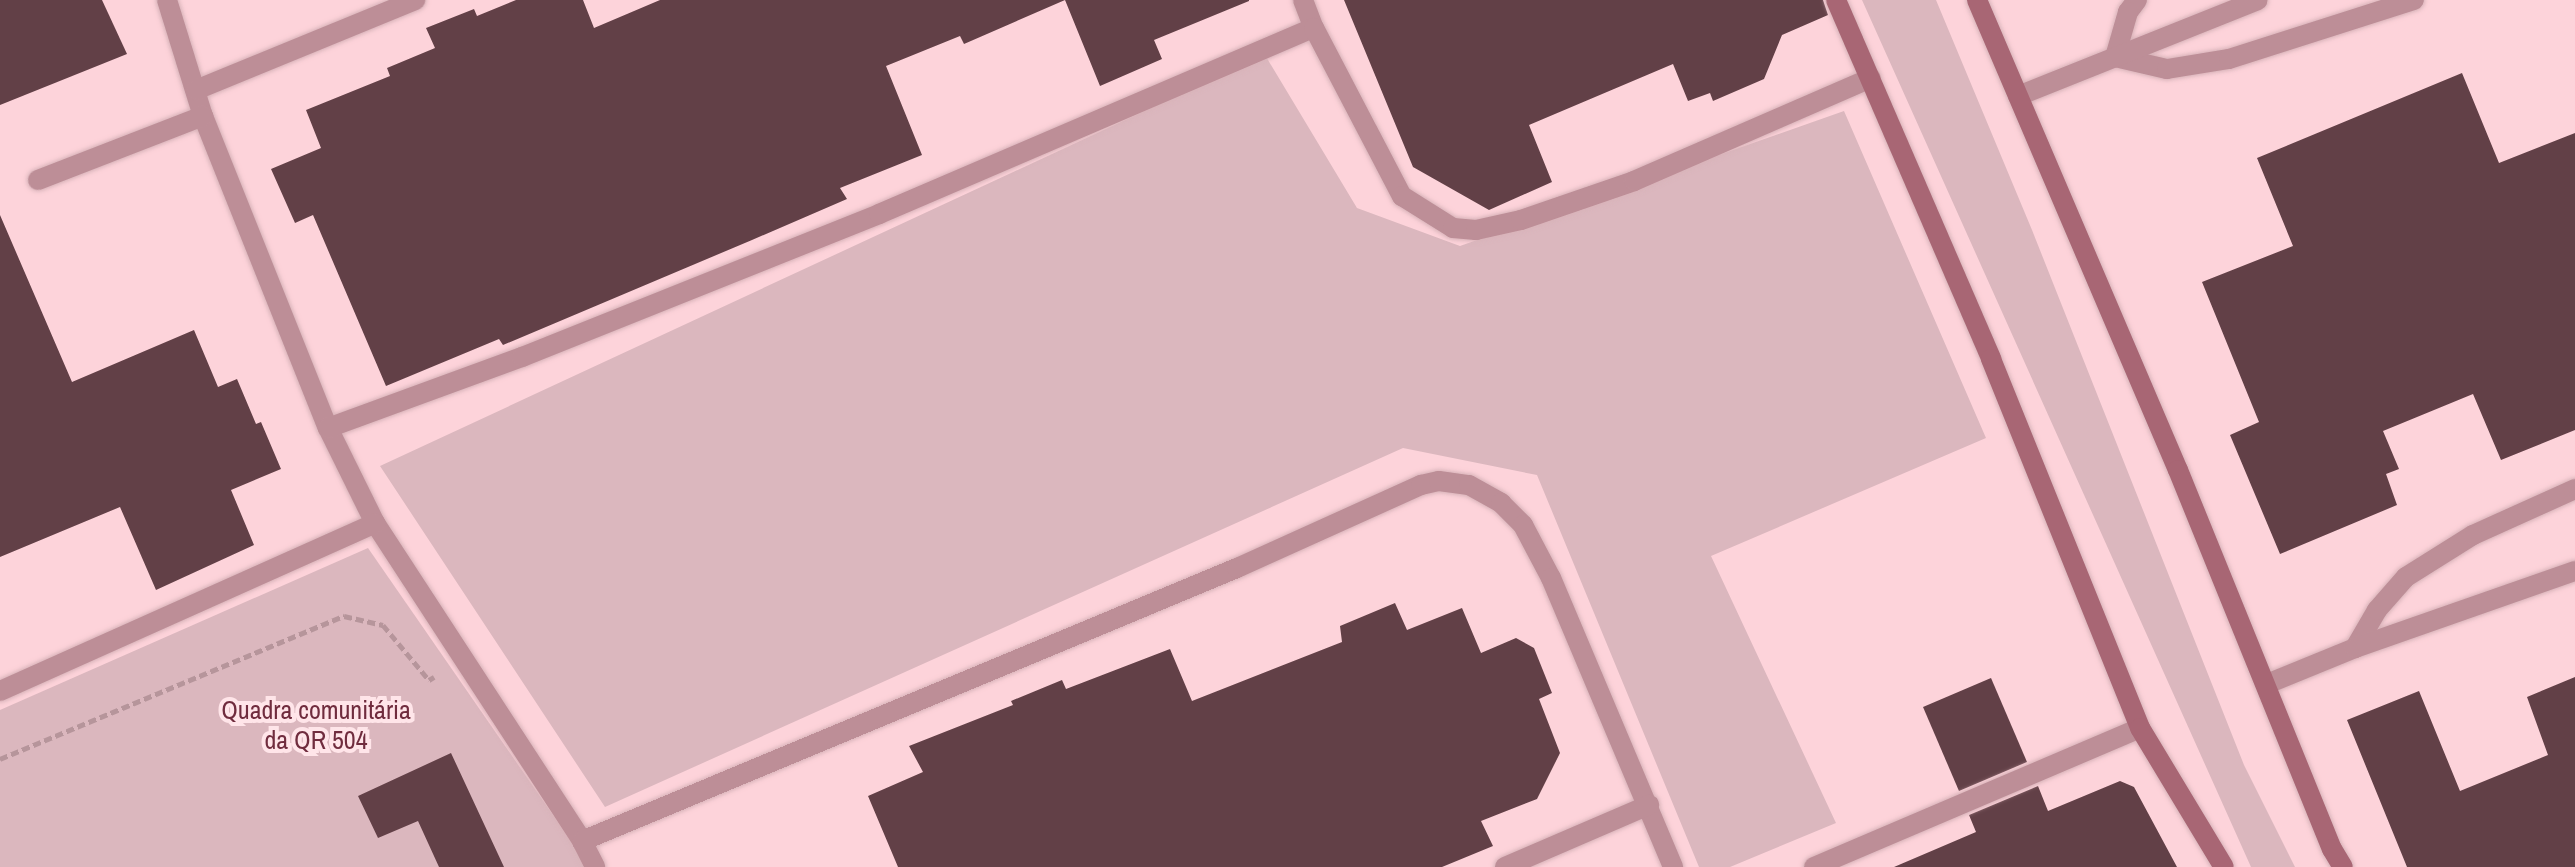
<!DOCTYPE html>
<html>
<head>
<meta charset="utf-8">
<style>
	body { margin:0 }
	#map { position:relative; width:2575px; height:867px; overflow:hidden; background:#fdd3da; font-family:"Archivo Narrow",sans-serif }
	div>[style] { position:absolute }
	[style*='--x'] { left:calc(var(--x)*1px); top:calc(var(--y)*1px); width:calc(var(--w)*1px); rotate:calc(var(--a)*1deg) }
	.green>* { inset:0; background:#dbb7be }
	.building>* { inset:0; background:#624047 }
	.path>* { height:5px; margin-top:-2.5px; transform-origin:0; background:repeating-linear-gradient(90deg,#b6959b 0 8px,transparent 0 12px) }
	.roads { filter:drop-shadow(0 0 2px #d8b3b9) drop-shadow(0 0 2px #d8b3b9) }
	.lane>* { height:20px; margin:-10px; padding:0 10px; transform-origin:10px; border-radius:10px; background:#bd8e97 }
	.street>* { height:20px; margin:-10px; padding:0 10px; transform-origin:10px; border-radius:10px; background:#bd8e97 }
	.secondary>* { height:20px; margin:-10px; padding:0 10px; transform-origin:10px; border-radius:10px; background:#a86674 }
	span { translate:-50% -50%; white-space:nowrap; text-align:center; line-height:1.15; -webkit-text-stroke:8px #ffe5e9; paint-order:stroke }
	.park-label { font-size:26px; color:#702c3e }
</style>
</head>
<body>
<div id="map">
	<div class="green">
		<i style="clip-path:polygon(1862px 0,1936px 0,2032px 230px,2244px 765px,2295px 867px,2251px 867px)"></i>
		<i style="clip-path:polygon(1265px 55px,1357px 208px,1460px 246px,1844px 111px,1986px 438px,1711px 556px,1836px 823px,1730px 867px,1699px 867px,1537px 475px,1403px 448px,605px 807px,380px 466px)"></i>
		<i style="clip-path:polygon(368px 548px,589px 867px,0 867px,0 710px)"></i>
	</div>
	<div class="building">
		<i style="clip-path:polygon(0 0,102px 0,127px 54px,0 105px)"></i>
		<i style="clip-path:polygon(516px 0,583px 0,594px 28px,660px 0,1249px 0,1249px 1px,1154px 40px,1162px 59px,1100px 86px,1065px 0,964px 44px,960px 36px,886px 66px,922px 155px,840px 188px,847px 199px,752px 240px,503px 345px,499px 339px,386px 386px,313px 215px,295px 223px,271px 169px,321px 148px,306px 110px,390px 76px,387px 68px,435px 48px,426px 28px,474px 9px,477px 16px)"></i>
		<i style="clip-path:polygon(1344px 0,1823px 0,1828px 15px,1782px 35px,1764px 79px,1713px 101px,1710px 93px,1688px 101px,1673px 64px,1529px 125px,1552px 182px,1489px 210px,1413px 167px)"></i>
		<i style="clip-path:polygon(2462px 73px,2499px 163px,2575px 133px,2575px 430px,2501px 460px,2473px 394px,2383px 431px,2399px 469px,2386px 474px,2397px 505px,2280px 554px,2230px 435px,2259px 422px,2202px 282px,2293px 246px,2257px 158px)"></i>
		<i style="clip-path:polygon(0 215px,72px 382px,194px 330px,218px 387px,237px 379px,256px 424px,261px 422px,281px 469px,231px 490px,254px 545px,156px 590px,120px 507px,0 557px)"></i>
		<i style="clip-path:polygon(1395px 603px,1407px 630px,1462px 608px,1481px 653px,1516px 638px,1534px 648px,1552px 693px,1539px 699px,1560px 753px,1537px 799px,1481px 821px,1493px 846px,1442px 867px,898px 867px,868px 796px,923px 772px,909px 746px,1013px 705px,1011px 701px,1062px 680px,1066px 689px,1170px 649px,1192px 701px,1342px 642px,1340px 626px)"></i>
		<i style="clip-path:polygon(2575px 677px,2575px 867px,2407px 867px,2347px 720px,2419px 691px,2460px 791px,2548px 755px,2527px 697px)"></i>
		<i style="clip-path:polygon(1991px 678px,2027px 762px,1959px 791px,1923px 707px)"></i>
		<i style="clip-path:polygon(451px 753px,504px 867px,439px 867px,418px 821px,378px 838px,358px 796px)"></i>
		<i style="clip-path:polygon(2120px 781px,2134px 787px,2177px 867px,1894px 867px,1976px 832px,1969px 815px,2038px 786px,2048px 811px)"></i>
	</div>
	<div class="path">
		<i style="--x:0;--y:759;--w:373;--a:-22.6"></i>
		<i style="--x:344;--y:616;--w:40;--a:13"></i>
		<i style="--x:383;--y:625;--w:72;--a:50.1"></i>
		<i style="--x:429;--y:680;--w:6;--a:-31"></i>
	</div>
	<div class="roads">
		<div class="lane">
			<i style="--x:2137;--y:0;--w:15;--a:127"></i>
			<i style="--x:2128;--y:12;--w:47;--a:106.1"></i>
			<i style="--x:2115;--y:57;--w:53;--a:13"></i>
			<i style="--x:2167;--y:69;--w:63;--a:-9.2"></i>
			<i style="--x:2229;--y:59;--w:194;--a:-17.7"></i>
			<i style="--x:2355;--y:648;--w:44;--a:-59.9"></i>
			<i style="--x:2377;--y:610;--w:44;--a:-48.7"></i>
			<i style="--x:2406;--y:577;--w:79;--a:-32.1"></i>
			<i style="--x:2473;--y:535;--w:112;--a:-24.3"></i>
		</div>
		<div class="street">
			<i style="--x:167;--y:0;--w:121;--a:72.8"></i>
			<i style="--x:203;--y:116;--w:336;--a:68.2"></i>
			<i style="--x:328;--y:428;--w:106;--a:63.7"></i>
			<i style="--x:375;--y:523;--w:379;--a:56.9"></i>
			<i style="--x:582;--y:841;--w:29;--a:63"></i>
			<i style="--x:1303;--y:0;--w:30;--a:69"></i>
			<i style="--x:196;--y:90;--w:237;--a:-22.3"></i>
			<i style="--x:2018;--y:96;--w:258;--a:-21.8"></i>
			<i style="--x:38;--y:180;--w:177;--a:-21.2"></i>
			<i style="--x:328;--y:428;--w:207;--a:-20.1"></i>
			<i style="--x:522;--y:357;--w:385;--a:-21.8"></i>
			<i style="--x:879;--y:214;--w:473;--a:-23.2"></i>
			<i style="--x:1314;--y:28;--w:190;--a:62.4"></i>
			<i style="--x:1402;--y:196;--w:60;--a:32.1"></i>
			<i style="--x:1453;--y:228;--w:23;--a:5"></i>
			<i style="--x:1476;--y:230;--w:46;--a:-12.5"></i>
			<i style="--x:1521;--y:220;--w:120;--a:-19"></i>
			<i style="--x:1634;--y:181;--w:258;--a:-23.5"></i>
			<i style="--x:2267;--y:684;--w:95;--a:-22.2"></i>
			<i style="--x:2355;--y:648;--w:233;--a:-19.3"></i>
			<i style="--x:0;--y:691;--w:411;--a:-24.1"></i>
			<i style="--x:582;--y:841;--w:710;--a:-22.63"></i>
			<i style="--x:1237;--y:568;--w:202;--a:-24.3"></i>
			<i style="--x:1421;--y:485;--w:18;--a:-13"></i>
			<i style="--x:1439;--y:481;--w:30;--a:8"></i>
			<i style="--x:1469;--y:485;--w:37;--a:29"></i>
			<i style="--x:1501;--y:503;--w:31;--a:45"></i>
			<i style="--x:1523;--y:525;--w:60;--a:62.2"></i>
			<i style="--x:1551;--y:578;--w:314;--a:67.1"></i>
			<i style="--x:1505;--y:867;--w:157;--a:-23.3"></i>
			<i style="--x:1814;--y:867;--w:354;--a:-23.1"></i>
		</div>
		<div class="secondary">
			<i style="--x:1836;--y:0;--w:391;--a:66.6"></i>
			<i style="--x:1991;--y:359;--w:398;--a:68"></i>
			<i style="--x:2140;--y:728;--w:162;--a:58.9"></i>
			<i style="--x:1977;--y:0;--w:511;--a:66.85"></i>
			<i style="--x:2178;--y:470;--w:409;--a:67.9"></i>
			<i style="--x:2332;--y:849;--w:21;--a:59"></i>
		</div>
	</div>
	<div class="park-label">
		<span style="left:316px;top:725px">Quadra comunitária<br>da QR 504</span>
	</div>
</div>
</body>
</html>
